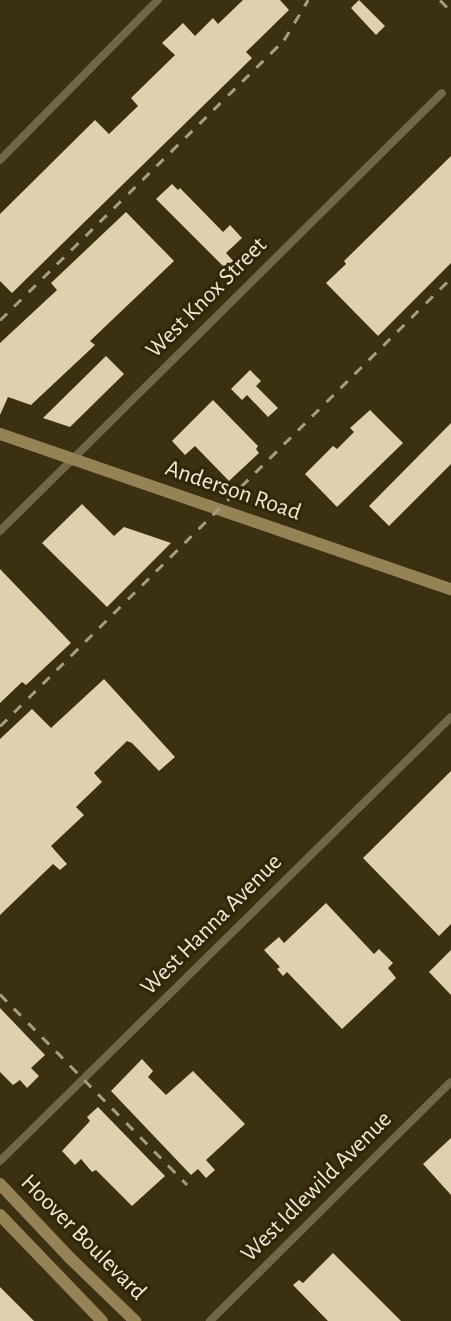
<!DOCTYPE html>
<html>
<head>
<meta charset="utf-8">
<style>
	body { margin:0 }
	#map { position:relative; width:451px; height:1321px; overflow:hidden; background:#3c3012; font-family:"Alegreya Sans",sans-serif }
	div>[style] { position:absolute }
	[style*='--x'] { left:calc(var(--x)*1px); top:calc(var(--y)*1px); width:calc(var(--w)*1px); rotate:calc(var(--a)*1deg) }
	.building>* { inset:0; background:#dfd0ae }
	.street>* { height:8px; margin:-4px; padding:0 4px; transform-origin:4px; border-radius:4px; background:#72664a }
	.secondary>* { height:12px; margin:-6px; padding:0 6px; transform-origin:6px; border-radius:6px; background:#968355 }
	.rail>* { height:3px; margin-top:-1.5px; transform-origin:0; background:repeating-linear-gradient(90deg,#a79d87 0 10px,transparent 0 20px) }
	span { translate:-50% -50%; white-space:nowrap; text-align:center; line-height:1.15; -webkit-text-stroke:6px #322607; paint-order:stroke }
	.street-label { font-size:24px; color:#f2ead9 }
</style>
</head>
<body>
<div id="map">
	<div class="building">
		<i style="clip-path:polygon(243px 0,280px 0,289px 10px,246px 52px,252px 58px,12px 293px,0 281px,0 214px,95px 120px,109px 134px,138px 106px,131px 98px,175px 55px,162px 43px,183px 23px,195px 36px,213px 18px,218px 24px)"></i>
		<i style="clip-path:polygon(359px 0,385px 26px,376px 35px,351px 8px)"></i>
		<i style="clip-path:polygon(451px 156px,451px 263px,378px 336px,326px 283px,346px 264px,344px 261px)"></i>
		<i style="clip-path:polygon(172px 184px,178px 190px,180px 188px,223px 232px,230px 225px,242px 238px,226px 253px,236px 264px,228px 271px,156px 199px)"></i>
		<i style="clip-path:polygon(126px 212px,174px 261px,90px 341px,95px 345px,31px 405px,8px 397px,0 415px,0 343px,57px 290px,51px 283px)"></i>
		<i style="clip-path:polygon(106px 356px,124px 374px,70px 427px,43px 418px)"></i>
		<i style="clip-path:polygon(250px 370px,261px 381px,256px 386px,278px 408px,268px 417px,247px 395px,242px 400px,231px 389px)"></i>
		<i style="clip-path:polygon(213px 400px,258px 446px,256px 449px,259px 453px,229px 481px,195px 446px,185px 455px,172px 441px)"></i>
		<i style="clip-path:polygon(370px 410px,403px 443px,337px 507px,305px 474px,333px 446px,337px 449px,354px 432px,350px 428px)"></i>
		<i style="clip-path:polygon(451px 423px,451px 464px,389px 526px,369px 506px)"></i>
		<i style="clip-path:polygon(82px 504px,114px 536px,124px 527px,171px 543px,107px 607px,42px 543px)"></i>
		<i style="clip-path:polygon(0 569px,71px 643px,26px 685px,22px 682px,0 703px)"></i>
		<i style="clip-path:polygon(104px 679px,175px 757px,159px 771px,132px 743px,127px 741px,94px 773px,102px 782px,76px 807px,84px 815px,51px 846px,67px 864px,60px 870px,53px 864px,0 915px,0 739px,32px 709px,51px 728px)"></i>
		<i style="clip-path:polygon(451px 771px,451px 924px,439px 936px,363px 858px)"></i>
		<i style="clip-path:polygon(326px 903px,374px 954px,379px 949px,393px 963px,388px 968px,396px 978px,342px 1029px,287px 972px,283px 976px,277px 969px,280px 967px,264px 950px,279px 937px,284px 943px)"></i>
		<i style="clip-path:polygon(451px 950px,451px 995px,429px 972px)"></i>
		<i style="clip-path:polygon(0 1008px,45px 1055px,31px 1068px,39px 1076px,27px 1088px,20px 1080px,13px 1085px,0 1072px)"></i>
		<i style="clip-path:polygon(142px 1059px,153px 1071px,148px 1077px,166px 1095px,193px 1071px,245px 1124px,206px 1160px,215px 1170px,206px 1178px,198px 1169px,191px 1175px,111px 1091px)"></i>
		<i style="clip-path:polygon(98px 1107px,165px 1176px,132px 1206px,96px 1170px,92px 1172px,81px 1159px,75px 1165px,62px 1151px,90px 1121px,87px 1117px)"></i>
		<i style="clip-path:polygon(451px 1138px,451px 1195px,423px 1164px)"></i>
		<i style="clip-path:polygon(333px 1253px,401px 1321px,328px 1321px,293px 1285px,299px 1280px,303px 1283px)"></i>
		<i style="clip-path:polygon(0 1287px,34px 1321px,0 1321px)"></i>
	</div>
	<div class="street">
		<i style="--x:0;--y:160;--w:225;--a:-45.4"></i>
		<i style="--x:0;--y:531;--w:622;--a:-44.74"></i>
		<i style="--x:0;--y:1161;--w:633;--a:-44.55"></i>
		<i style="--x:210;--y:1321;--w:339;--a:-44.8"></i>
	</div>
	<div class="secondary">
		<i style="--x:0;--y:434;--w:477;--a:19"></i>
		<i style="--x:0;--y:1184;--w:102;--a:46.6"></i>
		<i style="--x:70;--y:1258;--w:91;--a:44.1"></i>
		<i style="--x:0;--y:1215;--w:147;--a:46.1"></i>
	</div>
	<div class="rail">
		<i style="--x:440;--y:0;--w:16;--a:45"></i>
		<i style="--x:0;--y:320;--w:399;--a:-44.6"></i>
		<i style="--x:284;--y:40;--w:47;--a:-59"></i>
		<i style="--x:0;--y:726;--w:636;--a:-44.81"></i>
		<i style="--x:0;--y:994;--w:267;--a:45.5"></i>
	</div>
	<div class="street-label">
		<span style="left:207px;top:298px;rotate:-45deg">West Knox Street</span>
		<span style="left:233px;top:491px;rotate:19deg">Anderson Road</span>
		<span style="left:212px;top:925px;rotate:-45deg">West Hanna Avenue</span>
		<span style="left:317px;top:1187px;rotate:-45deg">West Idlewild Avenue</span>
		<span style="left:83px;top:1238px;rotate:45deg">Hoover Boulevard</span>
	</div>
</div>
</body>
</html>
